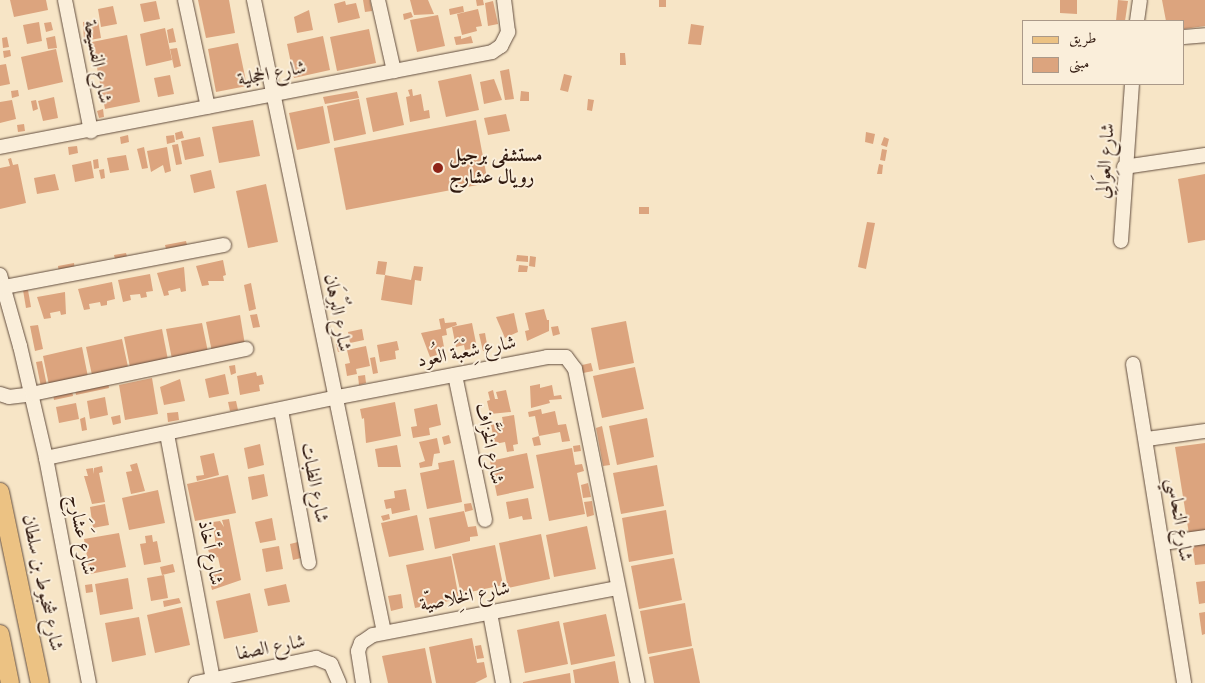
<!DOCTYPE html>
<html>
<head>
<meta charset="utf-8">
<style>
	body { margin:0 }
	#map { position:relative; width:1205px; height:683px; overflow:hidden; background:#f7e5c6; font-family:"Sorts Mill Goudy",Amiri,serif }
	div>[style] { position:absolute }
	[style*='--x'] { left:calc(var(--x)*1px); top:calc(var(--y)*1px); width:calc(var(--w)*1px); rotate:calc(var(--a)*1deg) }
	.building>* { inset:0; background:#dca47e }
	.roads { filter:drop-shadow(0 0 1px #624d3e) drop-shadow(0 0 1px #624d3e) }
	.minor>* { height:14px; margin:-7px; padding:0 7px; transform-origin:7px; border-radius:7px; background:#faeeda }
	.major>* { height:18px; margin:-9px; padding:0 9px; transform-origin:9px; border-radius:9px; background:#ecc283 }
	.dots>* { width:14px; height:14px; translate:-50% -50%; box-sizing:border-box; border:2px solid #faeeda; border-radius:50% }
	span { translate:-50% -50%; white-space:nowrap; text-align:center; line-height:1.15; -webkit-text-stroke:4px #faeeda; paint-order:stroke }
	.street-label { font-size:19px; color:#311a10 }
	.poi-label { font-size:19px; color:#311a10; font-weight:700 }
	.left { translate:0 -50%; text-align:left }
	.legend { position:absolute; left:1022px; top:20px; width:162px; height:65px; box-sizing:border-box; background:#faeeda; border:1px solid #aa9989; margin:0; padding:6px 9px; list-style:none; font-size:15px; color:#311a10 }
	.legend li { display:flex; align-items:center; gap:10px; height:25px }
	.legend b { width:25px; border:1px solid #aa9989 }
</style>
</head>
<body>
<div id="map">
	<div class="building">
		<i style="clip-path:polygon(10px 0,46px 0,48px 10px,14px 17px)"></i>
		<i style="clip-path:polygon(198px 0,229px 0,235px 33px,206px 38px)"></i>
		<i style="clip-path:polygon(363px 0,370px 0,372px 11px,365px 12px)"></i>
		<i style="clip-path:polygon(410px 0,428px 0,434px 14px,414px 15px)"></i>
		<i style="clip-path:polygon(476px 0,483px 0,484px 5px,477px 6px)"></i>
		<i style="clip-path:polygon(659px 0,666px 0,666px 7px,659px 7px)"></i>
		<i style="clip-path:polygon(1060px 0,1077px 0,1077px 14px,1060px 13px)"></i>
		<i style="clip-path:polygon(1118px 0,1128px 1px,1125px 21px,1116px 21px)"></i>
		<i style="clip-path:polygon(1162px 0,1205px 0,1205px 26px,1184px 29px,1184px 21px,1166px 21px)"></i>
		<i style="clip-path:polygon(156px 1px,160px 19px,144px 22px,140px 4px)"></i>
		<i style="clip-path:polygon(345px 1px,346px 5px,356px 3px,360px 18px,338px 23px,334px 4px)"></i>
		<i style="clip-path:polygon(493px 1px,498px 24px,488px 26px,485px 3px)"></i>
		<i style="clip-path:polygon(113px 6px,117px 24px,101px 27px,98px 9px)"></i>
		<i style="clip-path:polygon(463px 6px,464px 12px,450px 15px,449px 9px)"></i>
		<i style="clip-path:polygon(478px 9px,482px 26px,476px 27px,477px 31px,462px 35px,457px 14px)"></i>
		<i style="clip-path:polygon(309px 10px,313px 30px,297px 33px,294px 17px)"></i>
		<i style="clip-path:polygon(411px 12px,413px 17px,404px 20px,403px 14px)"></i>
		<i style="clip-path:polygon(438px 15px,445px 46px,417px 52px,410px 20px)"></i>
		<i style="clip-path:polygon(98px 20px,101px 38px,84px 41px,83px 22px)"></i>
		<i style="clip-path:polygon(39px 22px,42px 41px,27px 44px,23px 25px)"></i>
		<i style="clip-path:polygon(51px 22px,53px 30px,46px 32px,44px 23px)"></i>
		<i style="clip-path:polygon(691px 24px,704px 26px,701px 45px,688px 44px)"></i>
		<i style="clip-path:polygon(165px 28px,172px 60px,146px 66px,140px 34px)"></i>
		<i style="clip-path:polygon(173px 28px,176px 42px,169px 43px,167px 30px)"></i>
		<i style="clip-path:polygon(369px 29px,376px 63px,337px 71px,330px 37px)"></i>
		<i style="clip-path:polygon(127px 35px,140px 102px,105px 109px,92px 42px)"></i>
		<i style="clip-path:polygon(55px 36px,57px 48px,48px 49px,46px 38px)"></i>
		<i style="clip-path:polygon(323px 36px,330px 70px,294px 78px,287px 44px)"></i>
		<i style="clip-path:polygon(461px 36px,461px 39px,471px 36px,473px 43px,456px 45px,454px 37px)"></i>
		<i style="clip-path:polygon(7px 37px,9px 47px,3px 48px,2px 38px)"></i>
		<i style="clip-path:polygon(238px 43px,247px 86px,216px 92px,208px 49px)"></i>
		<i style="clip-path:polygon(177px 48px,181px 66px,174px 68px,170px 49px)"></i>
		<i style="clip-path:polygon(56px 49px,63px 82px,28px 90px,21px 57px)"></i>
		<i style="clip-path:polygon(10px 50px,11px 56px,4px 58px,3px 51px)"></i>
		<i style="clip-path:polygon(620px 53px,625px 53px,626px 65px,620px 65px)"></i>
		<i style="clip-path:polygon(6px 64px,10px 84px,0 86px,0 65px)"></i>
		<i style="clip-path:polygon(509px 69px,514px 99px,505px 100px,500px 71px)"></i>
		<i style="clip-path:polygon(471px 74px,479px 110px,446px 117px,438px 81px)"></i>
		<i style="clip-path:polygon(564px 74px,572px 76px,568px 92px,560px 90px)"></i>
		<i style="clip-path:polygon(170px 75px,174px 94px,158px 97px,154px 78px)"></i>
		<i style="clip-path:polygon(494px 79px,502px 100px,484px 104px,480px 82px)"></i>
		<i style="clip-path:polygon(412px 89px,413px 96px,421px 94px,424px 111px,429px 110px,430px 118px,410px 122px,406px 97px,410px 96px,408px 90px)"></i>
		<i style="clip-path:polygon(18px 90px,19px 96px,12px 98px,11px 91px)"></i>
		<i style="clip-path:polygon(357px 91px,359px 98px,325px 104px,323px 97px)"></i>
		<i style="clip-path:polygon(521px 91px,529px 92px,529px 101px,520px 101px)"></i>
		<i style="clip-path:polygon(397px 92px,404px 125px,373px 132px,366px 98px)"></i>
		<i style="clip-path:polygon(54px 97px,58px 118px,43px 121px,38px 101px)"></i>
		<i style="clip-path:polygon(359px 99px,366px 134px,334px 141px,327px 106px)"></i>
		<i style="clip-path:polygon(588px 99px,594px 100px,592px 111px,587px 110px)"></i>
		<i style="clip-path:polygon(12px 100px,16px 119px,0 123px,0 102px)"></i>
		<i style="clip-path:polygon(36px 100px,38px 109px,33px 111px,31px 101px)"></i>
		<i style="clip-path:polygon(323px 106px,330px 143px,297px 150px,289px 113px)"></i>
		<i style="clip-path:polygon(103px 109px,104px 117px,99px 118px,97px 111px)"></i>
		<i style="clip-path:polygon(506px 114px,510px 131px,488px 135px,484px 118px)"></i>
		<i style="clip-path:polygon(253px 120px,260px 156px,219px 163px,212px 127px)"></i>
		<i style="clip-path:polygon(476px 120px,488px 183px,346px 210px,334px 148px)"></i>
		<i style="clip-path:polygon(24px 124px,25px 131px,18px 132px,17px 125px)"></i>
		<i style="clip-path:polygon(182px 131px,184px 138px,176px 140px,175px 133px)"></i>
		<i style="clip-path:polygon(866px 132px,875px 134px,873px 144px,865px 142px)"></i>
		<i style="clip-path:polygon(128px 135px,129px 142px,121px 144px,120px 137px)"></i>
		<i style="clip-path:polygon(174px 135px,175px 142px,167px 144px,166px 136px)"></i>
		<i style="clip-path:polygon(200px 137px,204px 156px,185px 160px,181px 141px)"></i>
		<i style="clip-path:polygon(884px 137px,889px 139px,887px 147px,881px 145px)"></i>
		<i style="clip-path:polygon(178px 144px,182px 164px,176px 165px,172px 145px)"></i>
		<i style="clip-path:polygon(77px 146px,78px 153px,69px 155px,68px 147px)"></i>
		<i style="clip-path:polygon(144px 147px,148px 168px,142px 169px,137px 149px)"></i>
		<i style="clip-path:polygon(167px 147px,171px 171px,165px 173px,163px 165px,151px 172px,147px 151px)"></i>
		<i style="clip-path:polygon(882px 149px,887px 150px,885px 161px,880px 160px)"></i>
		<i style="clip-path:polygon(126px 155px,129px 170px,110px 173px,107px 158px)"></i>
		<i style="clip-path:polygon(11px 158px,13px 165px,18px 164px,26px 203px,0 209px,0 168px,10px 166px,8px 159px)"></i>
		<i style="clip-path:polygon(98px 159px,99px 168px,94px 169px,93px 160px)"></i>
		<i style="clip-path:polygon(91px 161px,94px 178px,75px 182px,72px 165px)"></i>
		<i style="clip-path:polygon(879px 164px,883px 165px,882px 174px,877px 174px)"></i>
		<i style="clip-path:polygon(104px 169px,105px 178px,101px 179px,99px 170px)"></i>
		<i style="clip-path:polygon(211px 170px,215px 188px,194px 193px,190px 175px)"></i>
		<i style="clip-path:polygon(55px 174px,59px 190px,37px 194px,34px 178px)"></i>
		<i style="clip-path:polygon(1205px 174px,1205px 240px,1188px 243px,1178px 179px)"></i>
		<i style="clip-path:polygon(266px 184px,278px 242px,248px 248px,236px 191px)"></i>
		<i style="clip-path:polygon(639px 207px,649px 207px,649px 214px,639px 214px)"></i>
		<i style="clip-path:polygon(867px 222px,875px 223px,866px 269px,858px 267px)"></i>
		<i style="clip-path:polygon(186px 241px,188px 249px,167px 253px,165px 245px)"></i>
		<i style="clip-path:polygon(126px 253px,128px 260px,116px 263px,114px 255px)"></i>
		<i style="clip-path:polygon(517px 255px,528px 256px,528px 262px,516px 261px)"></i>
		<i style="clip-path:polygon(530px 256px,536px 257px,535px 267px,529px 266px)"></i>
		<i style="clip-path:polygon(223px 260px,226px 275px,223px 276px,224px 281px,208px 281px,209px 285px,202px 286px,196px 266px)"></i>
		<i style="clip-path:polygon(378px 261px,387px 262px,385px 275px,376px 274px)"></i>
		<i style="clip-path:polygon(74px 263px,75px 271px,59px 274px,58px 266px)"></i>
		<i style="clip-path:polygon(519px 265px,528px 266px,527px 272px,518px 272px)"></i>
		<i style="clip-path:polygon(414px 266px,423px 267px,421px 281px,415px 280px,412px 305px,381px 300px,385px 275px,411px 280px)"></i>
		<i style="clip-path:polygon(184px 267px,186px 291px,181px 292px,180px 288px,168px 291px,169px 295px,164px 296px,157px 273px)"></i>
		<i style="clip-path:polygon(150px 274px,153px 291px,146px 292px,147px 297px,141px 298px,140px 294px,130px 295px,131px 300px,123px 302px,118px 280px)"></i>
		<i style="clip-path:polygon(112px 282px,115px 299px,107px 301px,107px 305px,101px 306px,100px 302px,89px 304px,90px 309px,84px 310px,78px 289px)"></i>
		<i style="clip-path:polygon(251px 283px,256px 309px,249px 311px,244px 285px)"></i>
		<i style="clip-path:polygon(23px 290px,28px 290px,31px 307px,26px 308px)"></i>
		<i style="clip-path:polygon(65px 292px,66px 314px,61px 315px,60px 311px,50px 313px,51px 318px,44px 319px,37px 297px)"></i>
		<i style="clip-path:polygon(544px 309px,547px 320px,549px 320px,549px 331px,527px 341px,525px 331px,529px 330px,525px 313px)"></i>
		<i style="clip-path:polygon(514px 313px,518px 332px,505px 338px,496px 317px)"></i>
		<i style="clip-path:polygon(257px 314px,260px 327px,253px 328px,250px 315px)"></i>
		<i style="clip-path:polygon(240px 315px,245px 345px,212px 352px,206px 322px)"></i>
		<i style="clip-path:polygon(444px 318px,445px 323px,456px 322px,457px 325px,446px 329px,447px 335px,442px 336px,444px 347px,435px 349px,437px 355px,430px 357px,421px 333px,441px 329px,439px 319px)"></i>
		<i style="clip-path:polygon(626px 321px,634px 363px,599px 370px,591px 328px)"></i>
		<i style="clip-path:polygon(202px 323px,208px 352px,172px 359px,166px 329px)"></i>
		<i style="clip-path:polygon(472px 323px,477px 348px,465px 350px,464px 345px,456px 347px,452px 327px)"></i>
		<i style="clip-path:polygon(38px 325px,43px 349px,35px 351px,30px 326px)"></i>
		<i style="clip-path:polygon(558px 326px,560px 334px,553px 336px,551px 327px)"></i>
		<i style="clip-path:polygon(162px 329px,168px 360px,130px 367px,124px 337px)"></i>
		<i style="clip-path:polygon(362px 329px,364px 340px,350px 343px,348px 332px)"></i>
		<i style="clip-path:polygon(485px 333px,488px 350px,483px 351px,479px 334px)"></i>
		<i style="clip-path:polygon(122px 339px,128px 367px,92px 375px,86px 347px)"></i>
		<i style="clip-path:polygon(397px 341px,399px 350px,395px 351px,396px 359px,380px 362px,377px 345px)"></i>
		<i style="clip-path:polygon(342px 342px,344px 351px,338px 352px,336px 344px)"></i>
		<i style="clip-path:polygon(366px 346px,370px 366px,356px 369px,357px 374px,347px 376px,345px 364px,350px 363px,347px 350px)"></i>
		<i style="clip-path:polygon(82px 347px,88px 377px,49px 385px,43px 356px)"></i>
		<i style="clip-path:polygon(375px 357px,378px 373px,373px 374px,370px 358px)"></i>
		<i style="clip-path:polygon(42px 361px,47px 386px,41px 387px,36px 362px)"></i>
		<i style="clip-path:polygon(591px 363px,593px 371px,583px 373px,582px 365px)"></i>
		<i style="clip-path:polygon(235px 365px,236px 373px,231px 375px,229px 366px)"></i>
		<i style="clip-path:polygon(635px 367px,644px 409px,602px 418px,593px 376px)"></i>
		<i style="clip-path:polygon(256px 372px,257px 376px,262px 375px,264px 384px,259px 385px,260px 391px,240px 395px,237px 376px)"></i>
		<i style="clip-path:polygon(225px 374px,229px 394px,209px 398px,205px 379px)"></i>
		<i style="clip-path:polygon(365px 375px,366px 383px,359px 385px,358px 376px)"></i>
		<i style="clip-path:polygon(152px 378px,158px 414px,125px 420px,119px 385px)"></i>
		<i style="clip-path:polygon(180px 379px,185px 401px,164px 405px,160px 387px)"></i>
		<i style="clip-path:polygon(108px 383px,109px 388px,76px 395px,75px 390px)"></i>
		<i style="clip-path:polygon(540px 384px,540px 388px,552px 385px,554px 396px,561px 395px,562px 399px,549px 400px,550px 403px,531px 408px,530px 386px)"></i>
		<i style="clip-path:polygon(72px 390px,73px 396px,54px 400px,53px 394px)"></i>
		<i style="clip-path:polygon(493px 390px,495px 399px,498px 399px,496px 392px,506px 390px,511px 412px,490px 414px,487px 401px,490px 400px,488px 392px)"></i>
		<i style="clip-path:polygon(105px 397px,108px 415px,90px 419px,87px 401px)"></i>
		<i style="clip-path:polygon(236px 401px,238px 410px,230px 411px,228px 402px)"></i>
		<i style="clip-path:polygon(395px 402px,401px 436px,366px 443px,364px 418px,362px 419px,360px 409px)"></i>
		<i style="clip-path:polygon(76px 403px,79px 419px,59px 423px,56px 407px)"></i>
		<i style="clip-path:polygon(437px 404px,441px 425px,429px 428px,430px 435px,413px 438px,411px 427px,417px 426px,414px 409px)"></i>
		<i style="clip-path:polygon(541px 409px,542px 414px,555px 411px,558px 425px,566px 424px,570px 441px,562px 442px,560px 432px,539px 436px,535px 416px,529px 417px,528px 412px)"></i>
		<i style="clip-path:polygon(178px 412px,179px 420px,168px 422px,167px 413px)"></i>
		<i style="clip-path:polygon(120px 415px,121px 423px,113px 425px,111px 417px)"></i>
		<i style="clip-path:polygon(514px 415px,518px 444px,513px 445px,514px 451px,507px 452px,505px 442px,495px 444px,491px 425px,503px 422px,502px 417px)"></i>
		<i style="clip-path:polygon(85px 417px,87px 430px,82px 431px,80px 419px)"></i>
		<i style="clip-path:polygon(647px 418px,654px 457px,617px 465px,609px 426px)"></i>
		<i style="clip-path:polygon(602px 426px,610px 465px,603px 466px,596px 428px)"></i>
		<i style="clip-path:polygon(449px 435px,451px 443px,444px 445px,442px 437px)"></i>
		<i style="clip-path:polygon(539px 436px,541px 445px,534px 446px,532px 438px)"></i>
		<i style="clip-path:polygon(437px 438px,440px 453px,434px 454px,432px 466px,420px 468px,419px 463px,425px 461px,419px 442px)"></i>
		<i style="clip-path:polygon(1205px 443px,1205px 532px,1189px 534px,1175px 447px)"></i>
		<i style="clip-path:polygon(260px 444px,264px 465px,248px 469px,244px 448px)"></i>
		<i style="clip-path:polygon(397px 445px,401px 467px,378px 467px,375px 449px)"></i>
		<i style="clip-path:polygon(580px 445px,581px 451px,574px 452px,573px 446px)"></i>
		<i style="clip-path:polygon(572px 448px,575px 465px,582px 464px,584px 471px,577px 473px,585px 514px,549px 521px,536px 455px)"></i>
		<i style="clip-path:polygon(214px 453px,219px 475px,197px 481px,196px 476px,204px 475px,200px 456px)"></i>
		<i style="clip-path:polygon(527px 453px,534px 488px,497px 496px,490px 461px)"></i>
		<i style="clip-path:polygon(454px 460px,462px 502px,427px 509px,420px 473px,439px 469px,438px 463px)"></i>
		<i style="clip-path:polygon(137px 463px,145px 491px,131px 494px,126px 472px,132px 471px,130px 465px)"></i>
		<i style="clip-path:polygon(657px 465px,664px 506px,621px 514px,613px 473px)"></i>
		<i style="clip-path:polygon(102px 466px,103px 472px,99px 473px,105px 502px,92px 504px,84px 476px,88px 476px,86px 469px,93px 468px,94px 474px,94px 468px)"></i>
		<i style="clip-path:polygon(264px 474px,268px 496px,252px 500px,248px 477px)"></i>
		<i style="clip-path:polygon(228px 475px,236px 513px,195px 521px,187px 484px)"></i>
		<i style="clip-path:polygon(588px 483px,591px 497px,583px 498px,581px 485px)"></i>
		<i style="clip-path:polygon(406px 489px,410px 510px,392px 514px,391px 508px,386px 509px,384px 500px,395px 498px,394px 491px)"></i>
		<i style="clip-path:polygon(158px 490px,165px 523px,129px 530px,122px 498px)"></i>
		<i style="clip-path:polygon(528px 498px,532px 519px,523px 520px,522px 516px,509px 519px,506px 502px)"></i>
		<i style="clip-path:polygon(592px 501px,594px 515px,587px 517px,584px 502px)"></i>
		<i style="clip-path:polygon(471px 503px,473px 510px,465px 512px,464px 504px)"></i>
		<i style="clip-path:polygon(105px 504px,109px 525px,93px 528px,90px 507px)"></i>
		<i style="clip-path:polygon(666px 510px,673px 554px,629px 562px,622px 518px)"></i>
		<i style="clip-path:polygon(464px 511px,468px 527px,476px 526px,478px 536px,470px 537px,470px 541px,435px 549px,429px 518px)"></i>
		<i style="clip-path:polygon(389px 514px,390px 519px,383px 521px,381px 516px)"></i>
		<i style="clip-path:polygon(417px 515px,424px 550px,389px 557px,381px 523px)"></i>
		<i style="clip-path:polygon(272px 518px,276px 540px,260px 543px,255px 522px)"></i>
		<i style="clip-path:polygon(229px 519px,241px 580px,212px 590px,208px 574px,221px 571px,218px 557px,215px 558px,214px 553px,209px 553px,208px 549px,216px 548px,213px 522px,220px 521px,224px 527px,222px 520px)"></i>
		<i style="clip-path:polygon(587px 526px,596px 569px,554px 577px,546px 535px)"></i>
		<i style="clip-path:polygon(119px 533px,126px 567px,90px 574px,84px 539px)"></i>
		<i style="clip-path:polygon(541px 534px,550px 579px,508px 588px,499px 543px)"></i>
		<i style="clip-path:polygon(152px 535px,153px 542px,157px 541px,161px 562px,144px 565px,140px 544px,146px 543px,145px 536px)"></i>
		<i style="clip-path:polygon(1205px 541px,1205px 564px,1195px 565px,1192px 543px)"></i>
		<i style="clip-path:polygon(298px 542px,301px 558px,293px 560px,290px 544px)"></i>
		<i style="clip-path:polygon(495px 545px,503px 585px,461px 594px,452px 554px)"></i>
		<i style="clip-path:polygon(279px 546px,283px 569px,266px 572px,262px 549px)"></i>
		<i style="clip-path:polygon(451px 556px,459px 599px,415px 608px,406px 565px)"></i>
		<i style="clip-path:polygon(674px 558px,682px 600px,639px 609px,631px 566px)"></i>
		<i style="clip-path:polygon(173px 564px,175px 572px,162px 575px,160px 567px)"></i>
		<i style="clip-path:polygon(164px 575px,168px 598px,151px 601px,147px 578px)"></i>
		<i style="clip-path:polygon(128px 578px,133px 609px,100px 615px,95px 584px)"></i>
		<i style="clip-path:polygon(1205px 581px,1205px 603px,1199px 604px,1196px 582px)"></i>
		<i style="clip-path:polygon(92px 584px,93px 592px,86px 593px,85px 585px)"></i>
		<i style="clip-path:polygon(286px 584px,290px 602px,268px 606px,264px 589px)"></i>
		<i style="clip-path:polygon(250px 593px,258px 632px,224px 639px,216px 601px)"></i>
		<i style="clip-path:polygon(401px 594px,403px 608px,391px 611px,388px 596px)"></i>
		<i style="clip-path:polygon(179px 598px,181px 603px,164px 607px,163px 601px)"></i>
		<i style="clip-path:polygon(685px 603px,692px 646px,648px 654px,640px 611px)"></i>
		<i style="clip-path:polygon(182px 607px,190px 645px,155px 653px,147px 615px)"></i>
		<i style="clip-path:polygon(1205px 612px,1205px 634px,1202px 635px,1199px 613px)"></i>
		<i style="clip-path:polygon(606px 614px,615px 656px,571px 665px,563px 623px)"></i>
		<i style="clip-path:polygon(139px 617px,146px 655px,112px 662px,105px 623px)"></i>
		<i style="clip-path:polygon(559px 621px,568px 664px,525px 673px,517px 630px)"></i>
		<i style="clip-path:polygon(472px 638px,477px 663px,484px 662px,487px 677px,475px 683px,436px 683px,429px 647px)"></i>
		<i style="clip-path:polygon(481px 645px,484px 658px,477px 659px,475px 646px)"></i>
		<i style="clip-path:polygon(425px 648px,432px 683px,388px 683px,382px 656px)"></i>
		<i style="clip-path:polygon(693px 648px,700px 683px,654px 683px,649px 657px)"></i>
		<i style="clip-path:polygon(615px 661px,619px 683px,575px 683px,573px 670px)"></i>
		<i style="clip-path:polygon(570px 673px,571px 683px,523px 683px,523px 682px)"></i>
	</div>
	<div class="roads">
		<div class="minor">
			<i style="--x:65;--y:0;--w:134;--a:78.8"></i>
			<i style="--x:185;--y:0;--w:109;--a:77.9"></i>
			<i style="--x:254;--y:0;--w:645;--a:78.38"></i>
			<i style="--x:378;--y:0;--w:73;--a:77.3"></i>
			<i style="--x:1137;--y:21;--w:21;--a:-82"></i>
			<i style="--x:1184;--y:37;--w:21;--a:-5"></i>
			<i style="--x:0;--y:147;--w:501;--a:-10.93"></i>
			<i style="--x:492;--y:52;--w:11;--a:-34"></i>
			<i style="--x:501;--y:46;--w:16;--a:-63"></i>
			<i style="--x:508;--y:32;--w:32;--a:-97"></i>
			<i style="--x:1124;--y:167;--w:82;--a:-8.4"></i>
			<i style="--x:1121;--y:241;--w:157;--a:-86"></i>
			<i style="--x:0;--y:275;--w:74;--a:74.3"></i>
			<i style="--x:20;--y:346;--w:115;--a:76.9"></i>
			<i style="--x:46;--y:458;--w:229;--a:79.2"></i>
			<i style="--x:4;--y:287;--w:224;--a:-10.8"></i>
			<i style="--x:1133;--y:364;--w:323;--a:80.9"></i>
			<i style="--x:455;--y:375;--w:148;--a:78.3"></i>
			<i style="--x:0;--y:394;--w:9;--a:18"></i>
			<i style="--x:9;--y:397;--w:23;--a:-7"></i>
			<i style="--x:32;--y:394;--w:219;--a:-11.9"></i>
			<i style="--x:281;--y:410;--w:155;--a:79.6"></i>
			<i style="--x:167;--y:434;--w:250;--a:79.4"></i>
			<i style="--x:1147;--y:439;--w:59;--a:-7.9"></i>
			<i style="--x:46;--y:458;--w:293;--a:-11.8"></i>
			<i style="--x:333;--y:398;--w:218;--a:-10.8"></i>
			<i style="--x:547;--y:357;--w:19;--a:0"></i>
			<i style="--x:566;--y:357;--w:15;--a:53"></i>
			<i style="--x:575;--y:369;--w:320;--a:78.7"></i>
			<i style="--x:1163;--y:543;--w:42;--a:-8.1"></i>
			<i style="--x:490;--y:613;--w:71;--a:79.5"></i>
			<i style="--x:196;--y:683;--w:123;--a:-11.8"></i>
			<i style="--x:316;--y:658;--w:16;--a:22"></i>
			<i style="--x:331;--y:664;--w:21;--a:67"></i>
			<i style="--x:363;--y:683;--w:32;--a:-99"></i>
			<i style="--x:358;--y:651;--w:9;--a:-69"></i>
			<i style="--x:361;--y:643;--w:14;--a:-34"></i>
			<i style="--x:373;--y:635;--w:249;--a:-10.9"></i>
		</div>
		<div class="major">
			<i style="--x:0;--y:492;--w:195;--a:78.2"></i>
			<i style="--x:0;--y:634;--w:50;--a:78.5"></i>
		</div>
	</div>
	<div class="dots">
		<i style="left:438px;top:168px;background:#8f2418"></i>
	</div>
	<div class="street-label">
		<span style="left:96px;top:62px;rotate:79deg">شارع الفسيحة</span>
		<span style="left:272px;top:75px;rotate:-11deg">شارع الحجلية</span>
		<span style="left:1107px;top:161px;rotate:-86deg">شارع العِوَالِي</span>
		<span style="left:336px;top:313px;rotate:79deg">شارع البُرْهَان</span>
		<span style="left:467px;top:353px;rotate:-11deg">شارع شِعْبَة العُود</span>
		<span style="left:488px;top:444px;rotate:78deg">شارع الخَزَّاف</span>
		<span style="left:313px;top:483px;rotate:79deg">شارع الظبات</span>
		<span style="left:1178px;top:520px;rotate:81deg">شارع النحاسي</span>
		<span style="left:80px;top:535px;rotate:79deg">شارع عَشَارِج</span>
		<span style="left:209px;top:553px;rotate:79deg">شارع أخّاذ</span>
		<span style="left:41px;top:583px;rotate:78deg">شارع شخبوط بن سلطان</span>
		<span style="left:465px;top:598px;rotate:-11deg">شارع الخِلاصيّة</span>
		<span style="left:271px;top:649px;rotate:-11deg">شارع الصفا</span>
	</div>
	<div class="poi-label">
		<span class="left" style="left:449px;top:168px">مستشفى برجيل<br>رويال عشارج</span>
	</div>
	<ul class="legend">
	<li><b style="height:6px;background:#ecc283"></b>طريق</li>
	<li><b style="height:14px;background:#dca47e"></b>مبنى</li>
	</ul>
</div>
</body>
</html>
